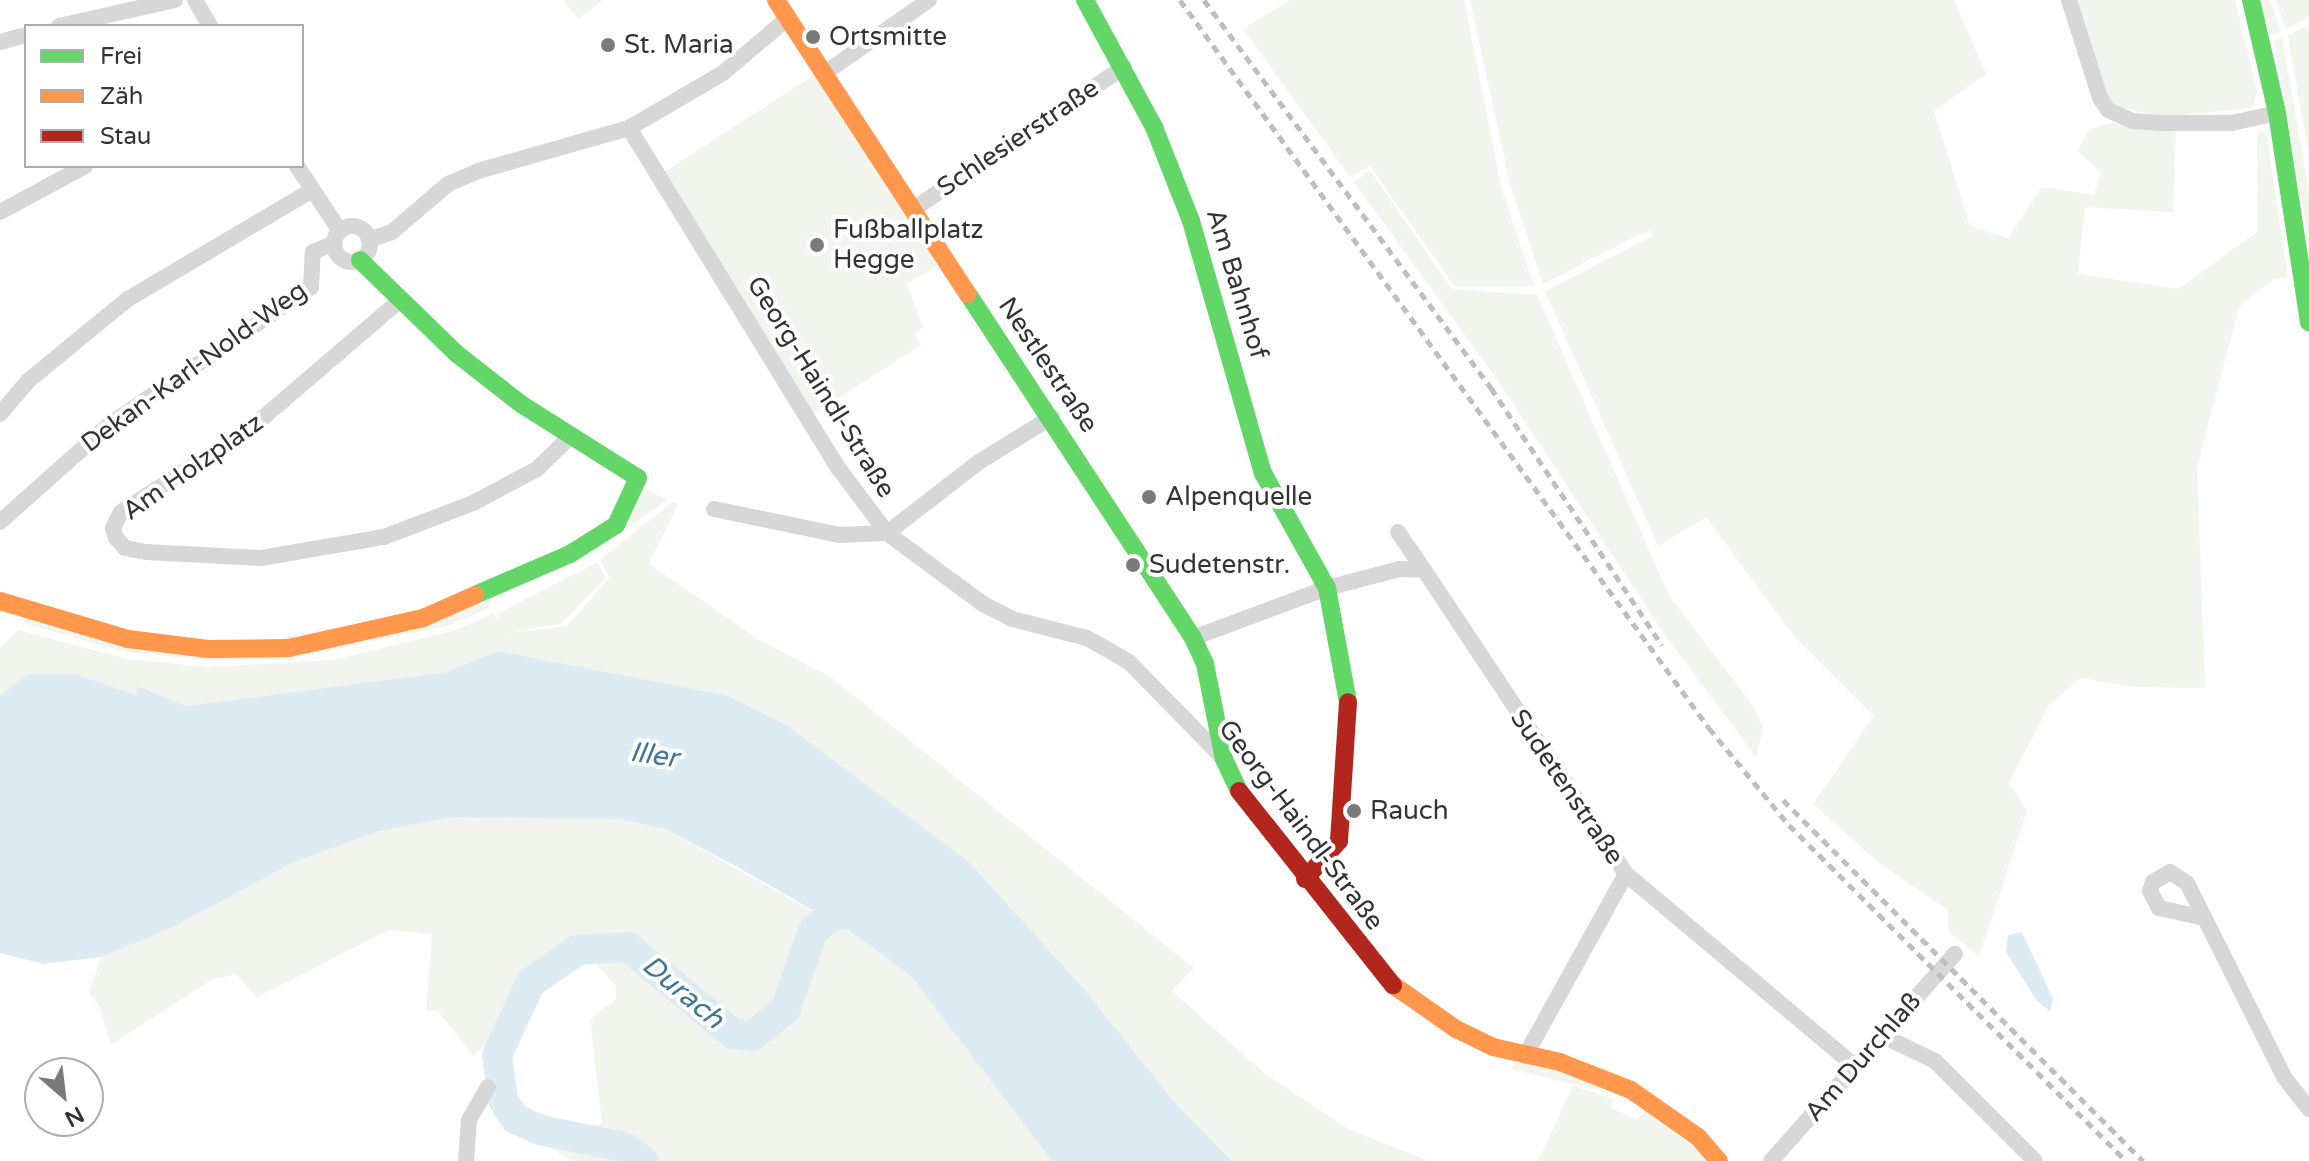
<!DOCTYPE html>
<html>
<head>
<meta charset="utf-8">
<style>
	body { margin:0 }
	#map { position:relative; width:2309px; height:1161px; overflow:hidden; background:#fff; font-family:"Varela Round",sans-serif }
	div>[style] { position:absolute }
	[style*='--x'] { left:calc(var(--x)*1px); top:calc(var(--y)*1px); width:calc(var(--w)*1px); rotate:calc(var(--a)*1deg) }
	.green>* { inset:0; background:#f1f5ed }
	.water>* { inset:0; background:#ddebf3 }
	.river>* { height:30px; margin:-15px; padding:0 15px; transform-origin:15px; border-radius:15px; background:#ddebf3 }
	.street>* { height:16px; margin:-8px; padding:0 8px; transform-origin:8px; border-radius:8px; background:#d7d7d7 }
	.street>.ring { margin:-8px; padding:0; box-sizing:content-box; background:none; border:16px solid #d7d7d7; border-radius:50% }
	.fast>* { height:18px; margin:-9px; padding:0 9px; transform-origin:9px; border-radius:9px; background:#63d668 }
	.slow>* { height:18px; margin:-9px; padding:0 9px; transform-origin:9px; border-radius:9px; background:#ff974d }
	.jam>* { height:18px; margin:-9px; padding:0 9px; transform-origin:9px; border-radius:9px; background:#b3261e }
	.rail>* { height:5px; margin-top:-2.5px; transform-origin:0; background:repeating-linear-gradient(90deg,#bebebe 0 8px,transparent 0 14px) }
	.dots>* { width:22px; height:22px; translate:-50% -50%; box-sizing:border-box; border:4px solid #fff; border-radius:50% }
	span { translate:-50% -50%; white-space:nowrap; text-align:center; line-height:1.15; -webkit-text-stroke:8px #fff; paint-order:stroke }
	.poi-label { font-size:26px; color:#333 }
	.left { translate:0 -50%; text-align:left }
	.street-label { font-size:26px; color:#333 }
	.water-label { font-size:28px; color:#3f7597; font-style:italic }
	.legend { position:absolute; left:24px; top:24px; width:280px; height:144px; box-sizing:border-box; background:#fff; border:2px solid #adadad; margin:0; padding:10px 14px; list-style:none; font-size:24px; color:#333 }
	.legend li { display:flex; align-items:center; gap:16px; height:40px }
	.legend b { width:40px; border:2px solid #adadad }
	.north { position:absolute; left:24px; top:1057px; width:80px; height:80px; box-sizing:border-box; background:#fff; border:2px solid #adadad; border-radius:50%; rotate:152deg; font-size:22px; font-weight:700; line-height:32px; text-align:center; color:#333 }
	.north::after { content:''; display:block; margin:auto; width:28px; height:36px; background:#7a7a7a; clip-path:polygon(50% 0,100% 100%,50% 72%,0 100%) }
</style>
</head>
<body>
<div id="map">
	<div class="green">
		<i style="clip-path:polygon(564px 0,603px 0,578px 19px)"></i>
		<i style="clip-path:polygon(1290px 0,1464px 0,1501px 186px,1534px 286px,1454px 286px,1370px 166px,1350px 177px,1243px 29px)"></i>
		<i style="clip-path:polygon(1470px 0,1954px 0,1986px 74px,1934px 111px,1970px 226px,2008px 238px,2042px 187px,2094px 195px,2101px 173px,2077px 150px,2090px 129px,2111px 123px,2176px 132px,2173px 212px,2085px 207px,2078px 274px,2179px 289px,2258px 231px,2257px 131px,2266px 132px,2288px 278px,2274px 279px,2239px 307px,2197px 467px,2205px 688px,2132px 687px,2081px 678px,2049px 705px,2009px 783px,2027px 811px,1979px 956px,1948px 931px,1948px 910px,1879px 863px,1813px 804px,1874px 716px,1794px 636px,1706px 517px,1658px 546px,1545px 291px,1653px 236px,1651px 231px,1636px 236px,1543px 284px,1510px 184px)"></i>
		<i style="clip-path:polygon(2075px 0,2235px 0,2257px 91px,2253px 108px,2162px 117px,2111px 105px)"></i>
		<i style="clip-path:polygon(2259px 0,2270px 0,2281px 32px,2270px 35px)"></i>
		<i style="clip-path:polygon(2276px 0,2309px 0,2309px 16px,2286px 30px)"></i>
		<i style="clip-path:polygon(2309px 25px,2309px 156px,2288px 35px)"></i>
		<i style="clip-path:polygon(2282px 38px,2309px 194px,2309px 243px,2274px 41px)"></i>
		<i style="clip-path:polygon(818px 72px,940px 264px,907px 284px,923px 327px,915px 334px,921px 345px,812px 415px,663px 173px)"></i>
		<i style="clip-path:polygon(1370px 170px,1452px 289px,1537px 295px,1669px 596px,1749px 700px,1763px 727px,1756px 757px,1667px 638px,1498px 381px,1354px 182px)"></i>
		<i style="clip-path:polygon(640px 486px,667px 500px,624px 531px)"></i>
		<i style="clip-path:polygon(673px 502px,678px 504px,649px 564px,759px 640px,831px 677px,1194px 968px,1172px 991px,1264px 1073px,1350px 1130px,1429px 1161px,1232px 1161px,1175px 1103px,1084px 989px,970px 863px,789px 727px,725px 695px,498px 651px,447px 672px,186px 706px,139px 686px,136px 695px,102px 683px,29px 674px,0 695px,0 648px,18px 630px,127px 659px,207px 667px,334px 660px,452px 631px,494px 614px,499px 622px,497px 614px,598px 562px,606px 578px,561px 624px,505px 633px,567px 626px,609px 578px,600px 559px)"></i>
		<i style="clip-path:polygon(486px 599px,490px 607px,451px 625px,288px 659px,207px 660px,126px 652px,23px 623px,28px 617px,208px 652px)"></i>
		<i style="clip-path:polygon(454px 817px,618px 819px,665px 829px,859px 937px,911px 976px,1052px 1161px,572px 1161px,524px 1131px,602px 1124px,590px 1019px,616px 999px,616px 986px,592px 960px,546px 991px,473px 1056px,438px 1011px,426px 1010px,432px 934px,389px 930px,257px 997px,236px 974px,211px 980px,111px 1045px,100px 1008px,89px 993px,101px 957px,171px 928px,294px 862px,379px 831px)"></i>
		<i style="clip-path:polygon(1515px 1062px,1558px 1068px,1610px 1093px,1511px 1069px)"></i>
		<i style="clip-path:polygon(1573px 1086px,1614px 1099px,1611px 1108px,1638px 1120px,1646px 1108px,1711px 1161px,1538px 1161px)"></i>
	</div>
	<div class="water">
		<i style="clip-path:polygon(498px 651px,725px 695px,789px 727px,970px 863px,1084px 989px,1175px 1103px,1232px 1161px,1052px 1161px,911px 976px,859px 937px,741px 869px,665px 829px,619px 819px,454px 817px,379px 831px,294px 862px,171px 928px,101px 957px,44px 964px,0 953px,0 695px,29px 674px,78px 675px,136px 695px,138px 686px,186px 706px,447px 672px)"></i>
		<i style="clip-path:polygon(2022px 932px,2053px 999px,2050px 1011px,2037px 1001px,2006px 952px,2008px 935px)"></i>
	</div>
	<div class="river">
		<i style="--x:643;--y:1161;--w:24;--a:-144"></i>
		<i style="--x:624;--y:1147;--w:86;--a:-168.6"></i>
		<i style="--x:540;--y:1130;--w:27;--a:-156"></i>
		<i style="--x:515;--y:1119;--w:22;--a:-122"></i>
		<i style="--x:503;--y:1100;--w:45;--a:-97.6"></i>
		<i style="--x:497;--y:1055;--w:81;--a:-65"></i>
		<i style="--x:531;--y:982;--w:56;--a:-34.8"></i>
		<i style="--x:577;--y:950;--w:51;--a:-3.4"></i>
		<i style="--x:628;--y:947;--w:136;--a:39.6"></i>
		<i style="--x:733;--y:1034;--w:19;--a:6"></i>
		<i style="--x:752;--y:1036;--w:42;--a:-38.2"></i>
		<i style="--x:785;--y:1010;--w:84;--a:-70.5"></i>
		<i style="--x:813;--y:931;--w:19;--a:-39"></i>
		<i style="--x:828;--y:919;--w:40;--a:-20.2"></i>
	</div>
	<div class="street">
		<i style="--x:195;--y:0;--w:30;--a:60"></i>
		<i style="--x:2069;--y:0;--w:103;--a:72.4"></i>
		<i style="--x:2100;--y:98;--w:14;--a:56"></i>
		<i style="--x:2108;--y:110;--w:27;--a:24"></i>
		<i style="--x:2133;--y:121;--w:29;--a:4"></i>
		<i style="--x:2162;--y:123;--w:70;--a:0"></i>
		<i style="--x:2232;--y:123;--w:46;--a:-12.5"></i>
		<i style="--x:59;--y:26;--w:119;--a:-12.6"></i>
		<i style="--x:0;--y:42;--w:27;--a:-15"></i>
		<i style="--x:825;--y:73;--w:127;--a:-35.1"></i>
		<i style="--x:629;--y:128;--w:400;--a:58.4"></i>
		<i style="--x:839;--y:469;--w:80;--a:53.1"></i>
		<i style="--x:887;--y:533;--w:119;--a:36.5"></i>
		<i style="--x:983;--y:604;--w:33;--a:27"></i>
		<i style="--x:1012;--y:619;--w:77;--a:14.2"></i>
		<i style="--x:1087;--y:638;--w:48;--a:29.7"></i>
		<i style="--x:1129;--y:662;--w:136;--a:45.6"></i>
		<i style="--x:297;--y:166;--w:78;--a:56.5"></i>
		<i style="--x:912;--y:210;--w:256;--a:-34"></i>
		<i style="--x:0;--y:212;--w:97;--a:-28.4"></i>
		<i class="ring" style="left:334px;top:226px;width:20px;height:20px"></i>
		<i style="--x:369;--y:240;--w:24;--a:-19"></i>
		<i style="--x:392;--y:232;--w:74;--a:-40.6"></i>
		<i style="--x:448;--y:184;--w:33;--a:-23"></i>
		<i style="--x:478;--y:171;--w:157;--a:-15.9"></i>
		<i style="--x:629;--y:128;--w:109;--a:-30.3"></i>
		<i style="--x:723;--y:73;--w:84;--a:-40.2"></i>
		<i style="--x:398;--y:302;--w:194;--a:139.4"></i>
		<i style="--x:251;--y:428;--w:155;--a:147.1"></i>
		<i style="--x:121;--y:512;--w:18;--a:117"></i>
		<i style="--x:113;--y:528;--w:10;--a:73"></i>
		<i style="--x:116;--y:538;--w:13;--a:48"></i>
		<i style="--x:125;--y:548;--w:21;--a:11"></i>
		<i style="--x:146;--y:552;--w:115;--a:3"></i>
		<i style="--x:261;--y:558;--w:125;--a:-9.7"></i>
		<i style="--x:384;--y:537;--w:95;--a:-20.9"></i>
		<i style="--x:473;--y:503;--w:72;--a:-28"></i>
		<i style="--x:537;--y:469;--w:46;--a:-44.1"></i>
		<i style="--x:0;--y:414;--w:43;--a:-49.7"></i>
		<i style="--x:28;--y:381;--w:129;--a:-39.4"></i>
		<i style="--x:128;--y:299;--w:214;--a:-30.6"></i>
		<i style="--x:714;--y:509;--w:128;--a:11.7"></i>
		<i style="--x:839;--y:535;--w:48;--a:-2.4"></i>
		<i style="--x:887;--y:533;--w:116;--a:-37.7"></i>
		<i style="--x:979;--y:462;--w:86;--a:-31.7"></i>
		<i style="--x:0;--y:522;--w:147;--a:-41.7"></i>
		<i style="--x:110;--y:424;--w:243;--a:-34.3"></i>
		<i style="--x:311;--y:287;--w:35;--a:-87"></i>
		<i style="--x:313;--y:252;--w:23;--a:-23"></i>
		<i style="--x:1398;--y:532;--w:46;--a:55.6"></i>
		<i style="--x:1193;--y:638;--w:143;--a:-20.5"></i>
		<i style="--x:1327;--y:588;--w:75;--a:-14.6"></i>
		<i style="--x:1400;--y:569;--w:24;--a:2"></i>
		<i style="--x:1424;--y:570;--w:365;--a:56.4"></i>
		<i style="--x:1626;--y:874;--w:299;--a:40"></i>
		<i style="--x:2200;--y:917;--w:42;--a:-167.6"></i>
		<i style="--x:2159;--y:908;--w:19;--a:-118"></i>
		<i style="--x:2150;--y:891;--w:9;--a:-72"></i>
		<i style="--x:2153;--y:882;--w:20;--a:-30"></i>
		<i style="--x:2170;--y:872;--w:20;--a:33"></i>
		<i style="--x:2187;--y:883;--w:217;--a:63.4"></i>
		<i style="--x:2284;--y:1077;--w:41;--a:52"></i>
		<i style="--x:1883;--y:1036;--w:58;--a:25.7"></i>
		<i style="--x:1935;--y:1061;--w:141;--a:45"></i>
		<i style="--x:1525;--y:1056;--w:208;--a:-61"></i>
		<i style="--x:466;--y:1161;--w:41;--a:-85.8"></i>
		<i style="--x:469;--y:1120;--w:38;--a:-60"></i>
		<i style="--x:1771;--y:1161;--w:277;--a:-48.4"></i>
	</div>
	<div class="fast">
		<i style="--x:1085;--y:0;--w:145;--a:61.5"></i>
		<i style="--x:1154;--y:127;--w:101;--a:68.5"></i>
		<i style="--x:1191;--y:221;--w:262;--a:74.1"></i>
		<i style="--x:1263;--y:473;--w:132;--a:60.9"></i>
		<i style="--x:1327;--y:588;--w:116;--a:79.6"></i>
		<i style="--x:2251;--y:0;--w:116;--a:77"></i>
		<i style="--x:2277;--y:113;--w:212;--a:81.3"></i>
		<i style="--x:360;--y:260;--w:135;--a:44.1"></i>
		<i style="--x:457;--y:354;--w:81;--a:38"></i>
		<i style="--x:521;--y:404;--w:138;--a:32.3"></i>
		<i style="--x:638;--y:478;--w:52;--a:115.1"></i>
		<i style="--x:616;--y:525;--w:54;--a:147.8"></i>
		<i style="--x:570;--y:554;--w:103;--a:156.7"></i>
		<i style="--x:968;--y:294;--w:411;--a:56.8"></i>
		<i style="--x:1193;--y:638;--w:29;--a:65"></i>
		<i style="--x:1205;--y:664;--w:97;--a:78.7"></i>
		<i style="--x:1224;--y:759;--w:35;--a:65"></i>
	</div>
	<div class="slow">
		<i style="--x:776;--y:0;--w:351;--a:56.9"></i>
		<i style="--x:0;--y:601;--w:134;--a:16.5"></i>
		<i style="--x:128;--y:639;--w:81;--a:7.1"></i>
		<i style="--x:208;--y:649;--w:81;--a:-0.7"></i>
		<i style="--x:289;--y:648;--w:137;--a:-12.6"></i>
		<i style="--x:423;--y:618;--w:57;--a:-23.9"></i>
		<i style="--x:1393;--y:985;--w:77;--a:34.9"></i>
		<i style="--x:1456;--y:1029;--w:41;--a:25.9"></i>
		<i style="--x:1493;--y:1047;--w:69;--a:12.6"></i>
		<i style="--x:1560;--y:1062;--w:76;--a:21.5"></i>
		<i style="--x:1631;--y:1090;--w:82;--a:35"></i>
		<i style="--x:1698;--y:1137;--w:32;--a:49"></i>
	</div>
	<div class="jam">
		<i style="--x:1239;--y:791;--w:248;--a:51.6"></i>
		<i style="--x:1305;--y:879;--w:51;--a:-48.2"></i>
		<i style="--x:1339;--y:841;--w:139;--a:-86.3"></i>
	</div>
	<div class="rail">
		<i style="--x:1180;--y:0;--w:900;--a:54"></i>
		<i style="--x:1709;--y:728;--w:126;--a:50.5"></i>
		<i style="--x:1789;--y:825;--w:476;--a:44.9"></i>
		<i style="--x:1204;--y:0;--w:483;--a:53.5"></i>
		<i style="--x:1491;--y:388;--w:309;--a:56.4"></i>
		<i style="--x:1783;--y:800;--w:510;--a:45.08"></i>
	</div>
	<div class="dots">
		<i style="left:813px;top:37px;background:#7a7a7a"></i>
		<i style="left:608px;top:45px;background:#7a7a7a"></i>
		<i style="left:817px;top:245px;background:#7a7a7a"></i>
		<i style="left:1149px;top:497px;background:#7a7a7a"></i>
		<i style="left:1133px;top:565px;background:#7a7a7a"></i>
		<i style="left:1354px;top:811px;background:#7a7a7a"></i>
	</div>
	<div class="poi-label">
		<span class="left" style="left:829px;top:37px">Ortsmitte</span>
		<span class="left" style="left:624px;top:45px">St. Maria</span>
		<span class="left" style="left:833px;top:245px">Fußballplatz<br>Hegge</span>
		<span class="left" style="left:1165px;top:497px">Alpenquelle</span>
		<span class="left" style="left:1149px;top:565px">Sudetenstr.</span>
		<span class="left" style="left:1370px;top:811px">Rauch</span>
	</div>
	<div class="street-label">
		<span style="left:1018px;top:138px;rotate:-34deg">Schlesierstraße</span>
		<span style="left:1237px;top:284px;rotate:73deg">Am Bahnhof</span>
		<span style="left:1048px;top:365px;rotate:56deg">Nestlestraße</span>
		<span style="left:194px;top:367px;rotate:-36deg">Dekan-Karl-Nold-Weg</span>
		<span style="left:821px;top:387px;rotate:58deg">Georg-Haindl-Straße</span>
		<span style="left:193px;top:467px;rotate:-35deg">Am Holzplatz</span>
		<span style="left:1567px;top:787px;rotate:56deg">Sudetenstraße</span>
		<span style="left:1301px;top:825px;rotate:53deg">Georg-Haindl-Straße</span>
		<span style="left:1863px;top:1057px;rotate:-49deg">Am Durchlaß</span>
	</div>
	<div class="water-label">
		<span style="left:654px;top:755px;rotate:8deg">Iller</span>
		<span style="left:683px;top:992px;rotate:40deg">Durach</span>
	</div>
	<ul class="legend">
	<li><b style="height:10px;background:#63d668"></b>Frei</li>
	<li><b style="height:10px;background:#ff974d"></b>Zäh</li>
	<li><b style="height:10px;background:#b3261e"></b>Stau</li>
	</ul>
	<div class="north">N</div>
</div>
</body>
</html>
